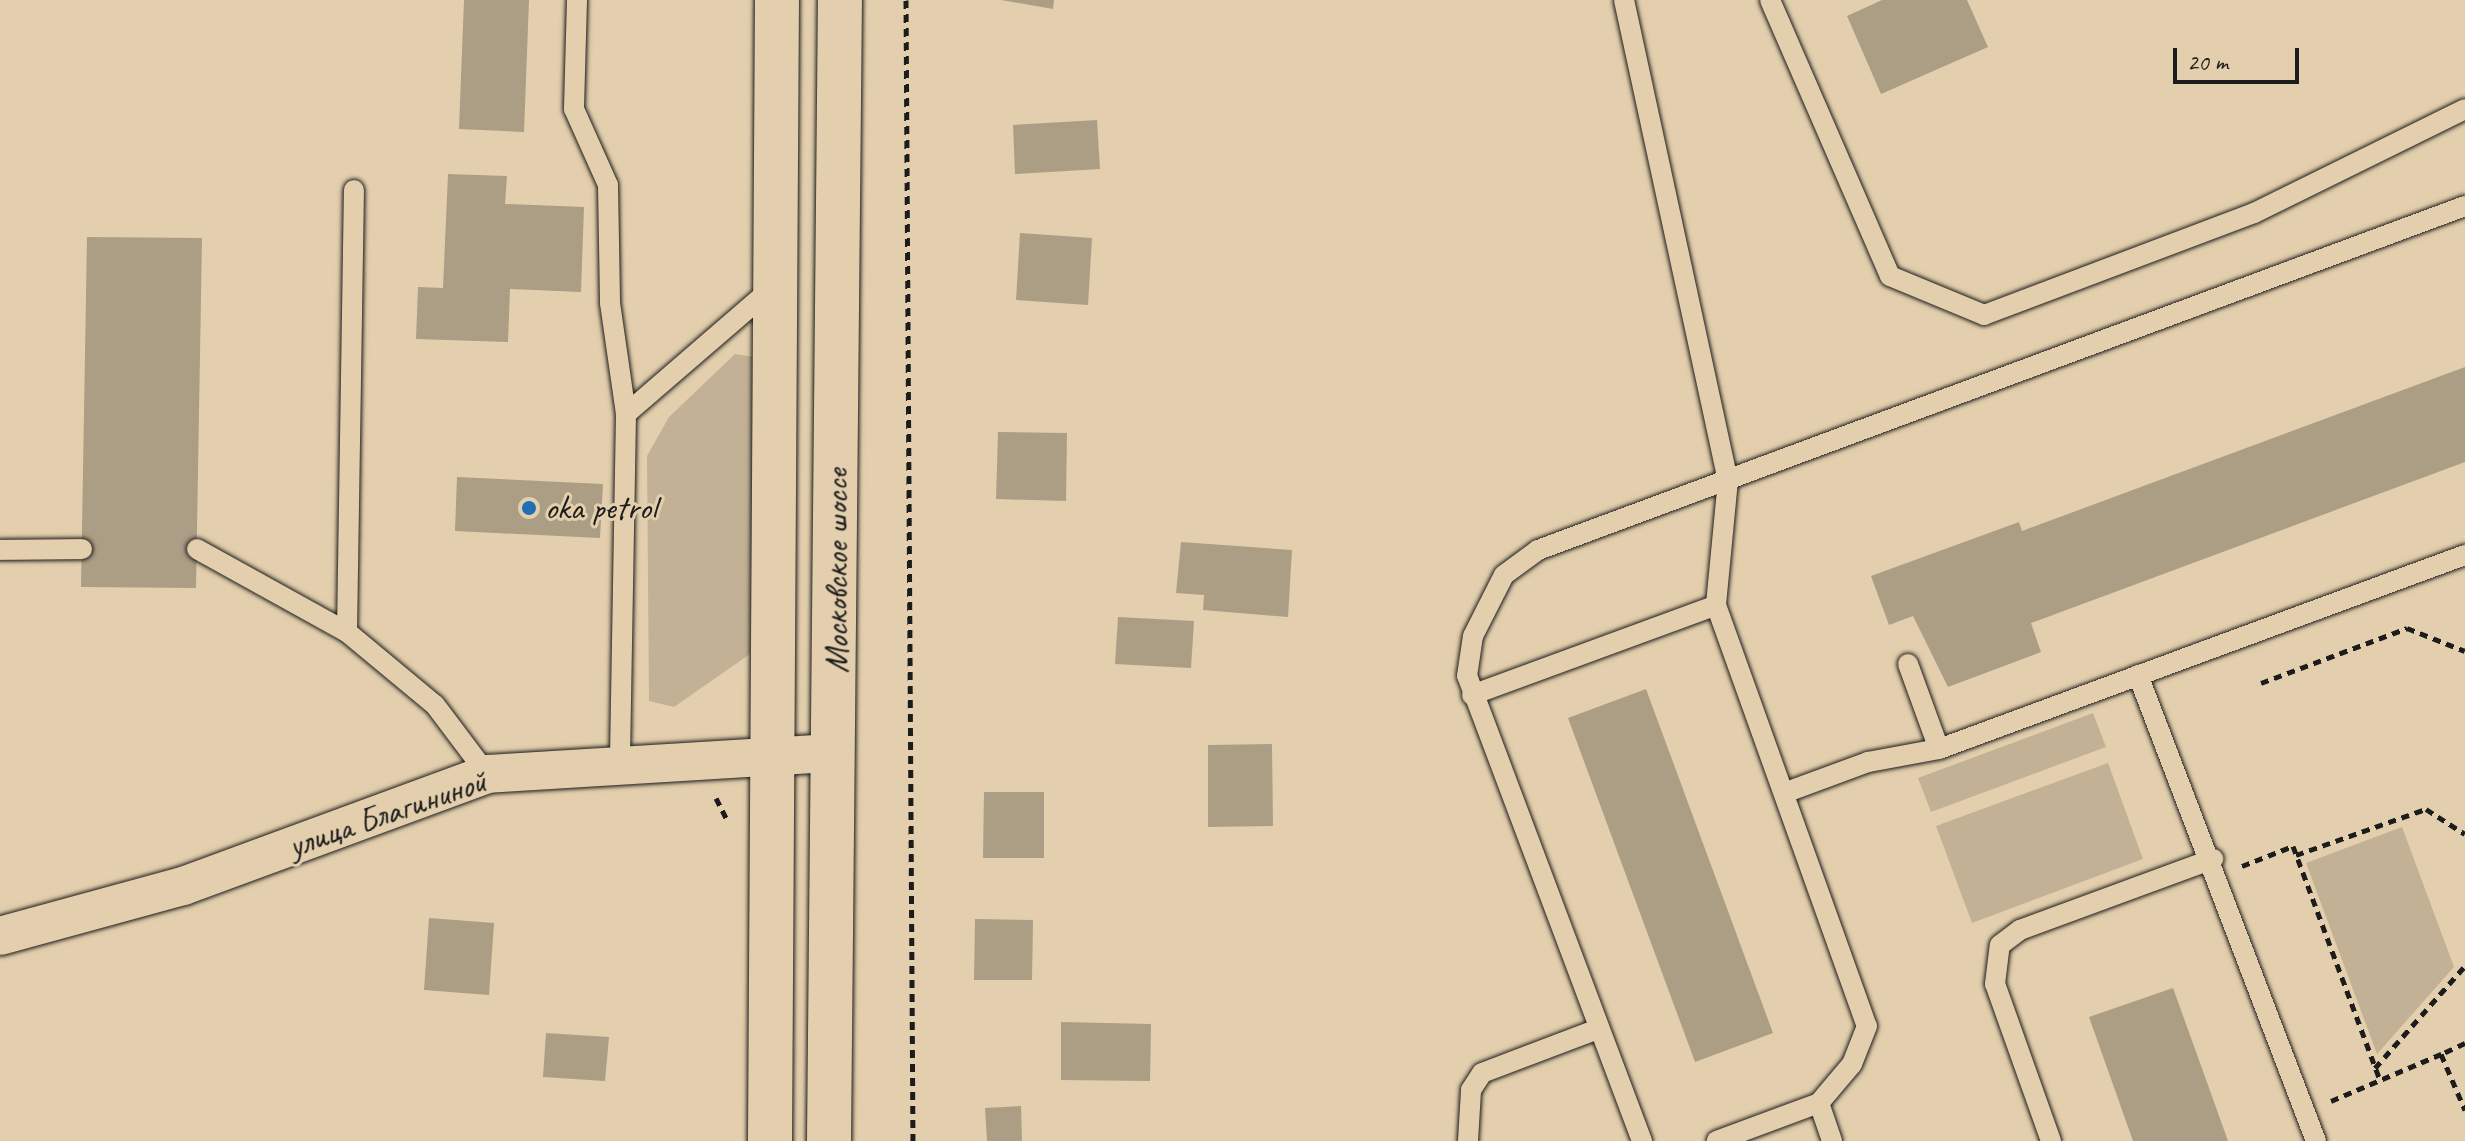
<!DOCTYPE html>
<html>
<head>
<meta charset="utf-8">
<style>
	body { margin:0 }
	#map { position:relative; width:2465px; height:1141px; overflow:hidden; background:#e3cfad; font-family:Caveat,sans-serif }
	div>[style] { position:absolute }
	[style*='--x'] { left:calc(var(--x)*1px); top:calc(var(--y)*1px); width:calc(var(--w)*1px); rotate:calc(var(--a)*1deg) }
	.green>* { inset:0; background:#c2b195 }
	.building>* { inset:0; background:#ac9d85 }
	.path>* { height:5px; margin-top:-2.5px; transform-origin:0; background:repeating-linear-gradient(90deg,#1c1c1c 0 8px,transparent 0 14px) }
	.roads { filter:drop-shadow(0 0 2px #1c1c1c) drop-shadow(0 0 2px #1c1c1c) }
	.lane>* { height:20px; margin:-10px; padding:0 10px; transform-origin:10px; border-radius:10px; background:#e3cfad }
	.street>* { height:38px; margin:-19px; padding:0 19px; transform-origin:19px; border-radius:19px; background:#e3cfad }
	.primary>* { height:44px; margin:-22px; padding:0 22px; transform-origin:22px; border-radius:22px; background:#e3cfad }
	.dots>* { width:22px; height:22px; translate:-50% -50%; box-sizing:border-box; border:4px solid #e3cfad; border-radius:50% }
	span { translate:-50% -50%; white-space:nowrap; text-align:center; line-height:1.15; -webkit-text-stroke:6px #e3cfad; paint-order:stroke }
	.poi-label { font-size:34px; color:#1c1c1c }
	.left { translate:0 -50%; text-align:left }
	.street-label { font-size:34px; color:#1c1c1c }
	.scale { position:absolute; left:2173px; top:48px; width:126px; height:36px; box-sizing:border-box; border:4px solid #1c1c1c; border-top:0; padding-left:10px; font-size:24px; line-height:28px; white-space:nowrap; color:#1c1c1c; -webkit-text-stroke:6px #e3cfad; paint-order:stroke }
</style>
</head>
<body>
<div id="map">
	<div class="green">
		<i style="clip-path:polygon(735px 354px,755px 357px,750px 654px,674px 707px,649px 701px,647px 456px,669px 417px)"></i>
		<i style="clip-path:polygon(2093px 713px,2106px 747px,1931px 812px,1918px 778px)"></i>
		<i style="clip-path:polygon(2108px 763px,2143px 859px,1972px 923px,1936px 826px)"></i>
		<i style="clip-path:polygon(2402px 827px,2454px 967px,2377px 1054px,2306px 863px)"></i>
	</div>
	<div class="building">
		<i style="clip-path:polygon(464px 0,529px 0,524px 132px,459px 129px)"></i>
		<i style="clip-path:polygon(1001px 0,1054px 0,1053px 9px)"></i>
		<i style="clip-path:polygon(1882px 0,1967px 0,1988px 47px,1881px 94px,1847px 16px)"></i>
		<i style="clip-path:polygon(1097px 120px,1100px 169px,1015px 174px,1013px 125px)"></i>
		<i style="clip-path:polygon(448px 174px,507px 176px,505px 204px,584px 207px,581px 292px,510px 289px,508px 342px,416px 339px,418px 287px,443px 288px)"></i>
		<i style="clip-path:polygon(1020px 233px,1092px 238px,1088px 305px,1016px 300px)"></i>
		<i style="clip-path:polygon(87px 237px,202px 238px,196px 588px,81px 587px)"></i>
		<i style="clip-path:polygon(2465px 367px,2465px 462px,2031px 623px,2041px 652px,1948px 687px,1913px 616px,1889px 625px,1871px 576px,2019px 522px,2022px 531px)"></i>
		<i style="clip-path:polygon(998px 432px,1067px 433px,1066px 501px,996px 499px)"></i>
		<i style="clip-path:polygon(457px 477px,603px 484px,600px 538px,455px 531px)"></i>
		<i style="clip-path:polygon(1181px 542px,1292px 550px,1288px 617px,1203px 610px,1204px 595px,1176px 593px)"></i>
		<i style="clip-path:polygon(1118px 617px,1194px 621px,1191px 668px,1115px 664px)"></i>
		<i style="clip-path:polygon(1646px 689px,1773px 1033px,1695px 1062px,1568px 718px)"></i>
		<i style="clip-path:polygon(1272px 744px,1273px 826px,1208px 827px,1208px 745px)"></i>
		<i style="clip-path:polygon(984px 792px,1044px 792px,1044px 858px,983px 858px)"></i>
		<i style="clip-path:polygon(429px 918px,494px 923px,489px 995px,424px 990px)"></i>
		<i style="clip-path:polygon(975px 919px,1033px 920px,1032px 980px,974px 980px)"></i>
		<i style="clip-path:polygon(2173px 988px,2204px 1074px,2228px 1141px,2133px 1141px,2089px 1017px)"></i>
		<i style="clip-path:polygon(1061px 1022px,1151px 1024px,1150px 1081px,1061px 1080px)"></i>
		<i style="clip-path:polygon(546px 1033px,609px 1037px,605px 1081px,543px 1077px)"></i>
		<i style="clip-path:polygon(1021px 1106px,1022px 1141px,987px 1141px,985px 1108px)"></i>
	</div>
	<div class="path">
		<i style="--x:906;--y:0;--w:1141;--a:89.65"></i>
		<i style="--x:2261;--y:683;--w:156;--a:-20.6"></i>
		<i style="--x:2407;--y:628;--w:62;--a:21.6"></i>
		<i style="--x:716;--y:798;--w:27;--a:63"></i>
		<i style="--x:2296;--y:855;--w:138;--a:-19.5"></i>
		<i style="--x:2426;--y:809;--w:46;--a:32.7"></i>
		<i style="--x:2242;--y:866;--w:55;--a:-21.4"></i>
		<i style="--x:2293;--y:846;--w:250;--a:69.6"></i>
		<i style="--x:2465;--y:1043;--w:26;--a:155"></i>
		<i style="--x:2441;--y:1054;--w:61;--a:66.8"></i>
		<i style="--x:2375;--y:1068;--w:136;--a:-48.6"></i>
		<i style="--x:2331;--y:1101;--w:120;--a:-23.1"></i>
	</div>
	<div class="roads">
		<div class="lane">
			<i style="--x:577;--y:0;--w:109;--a:91.6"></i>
			<i style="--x:574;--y:109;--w:83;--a:65.9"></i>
			<i style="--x:608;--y:185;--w:118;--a:89"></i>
			<i style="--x:610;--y:303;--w:112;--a:81.8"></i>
			<i style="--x:626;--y:414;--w:350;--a:91"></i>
			<i style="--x:1624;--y:0;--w:491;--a:77.8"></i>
			<i style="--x:1728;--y:480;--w:126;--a:95.5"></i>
			<i style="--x:1770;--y:0;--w:301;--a:66.5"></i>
			<i style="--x:1890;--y:276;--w:102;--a:22.5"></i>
			<i style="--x:1984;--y:315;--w:289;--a:-20.7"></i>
			<i style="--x:2254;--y:213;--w:235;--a:-26.2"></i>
			<i style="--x:626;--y:414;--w:191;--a:-40.8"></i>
			<i style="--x:197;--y:549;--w:171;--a:29"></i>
			<i style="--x:347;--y:632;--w:114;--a:39.7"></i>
			<i style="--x:435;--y:705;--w:86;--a:53"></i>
			<i style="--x:0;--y:550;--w:82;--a:-0.7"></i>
			<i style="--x:347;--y:632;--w:442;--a:-89.1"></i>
			<i style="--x:1908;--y:664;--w:90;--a:70"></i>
			<i style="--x:2138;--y:675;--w:499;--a:69.1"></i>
			<i style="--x:1472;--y:695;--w:260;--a:-20.2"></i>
			<i style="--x:1716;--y:605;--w:447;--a:70.3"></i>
			<i style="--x:1867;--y:1026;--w:41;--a:111.5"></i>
			<i style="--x:1852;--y:1064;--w:51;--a:130.2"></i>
			<i style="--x:1819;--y:1103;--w:109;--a:159.6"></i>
			<i style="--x:1784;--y:793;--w:90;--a:-20.3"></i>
			<i style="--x:1868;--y:762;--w:72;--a:-10.4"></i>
			<i style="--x:1939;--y:749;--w:561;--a:-20.25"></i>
			<i style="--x:1819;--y:1103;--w:40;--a:71.1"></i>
			<i style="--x:1468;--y:1141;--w:51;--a:-86.6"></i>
			<i style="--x:1471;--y:1090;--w:20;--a:-57"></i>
			<i style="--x:1482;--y:1073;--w:121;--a:-20.8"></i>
			<i style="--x:1642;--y:1141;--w:497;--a:-110.6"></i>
			<i style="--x:1467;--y:676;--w:40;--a:-81.5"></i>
			<i style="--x:1473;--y:636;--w:68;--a:-63.1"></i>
			<i style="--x:1504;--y:575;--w:42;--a:-36.3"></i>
			<i style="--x:1538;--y:550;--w:989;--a:-20.36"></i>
			<i style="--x:2051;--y:1141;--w:167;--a:-109.6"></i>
			<i style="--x:1995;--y:984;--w:39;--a:-83"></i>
			<i style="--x:2000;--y:945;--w:25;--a:-37"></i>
			<i style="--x:2020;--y:930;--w:206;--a:-20.2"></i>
		</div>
		<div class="street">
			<i style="--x:0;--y:936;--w:190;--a:-15.3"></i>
			<i style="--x:183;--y:886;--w:324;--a:-20.2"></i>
			<i style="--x:487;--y:774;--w:348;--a:-3.5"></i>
		</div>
		<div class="primary">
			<i style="--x:770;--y:1141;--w:1141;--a:-89.65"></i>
			<i style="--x:829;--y:1141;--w:1141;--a:-89.45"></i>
		</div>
	</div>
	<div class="dots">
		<i style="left:529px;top:508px;background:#1f6fb2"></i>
	</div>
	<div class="poi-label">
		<span class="left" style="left:545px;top:508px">oka petrol</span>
	</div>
	<div class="street-label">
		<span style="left:836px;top:571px;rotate:-90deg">Московское шоссе</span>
		<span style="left:387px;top:813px;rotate:-19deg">улица Благининой</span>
	</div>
	<div class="scale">20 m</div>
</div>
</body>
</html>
